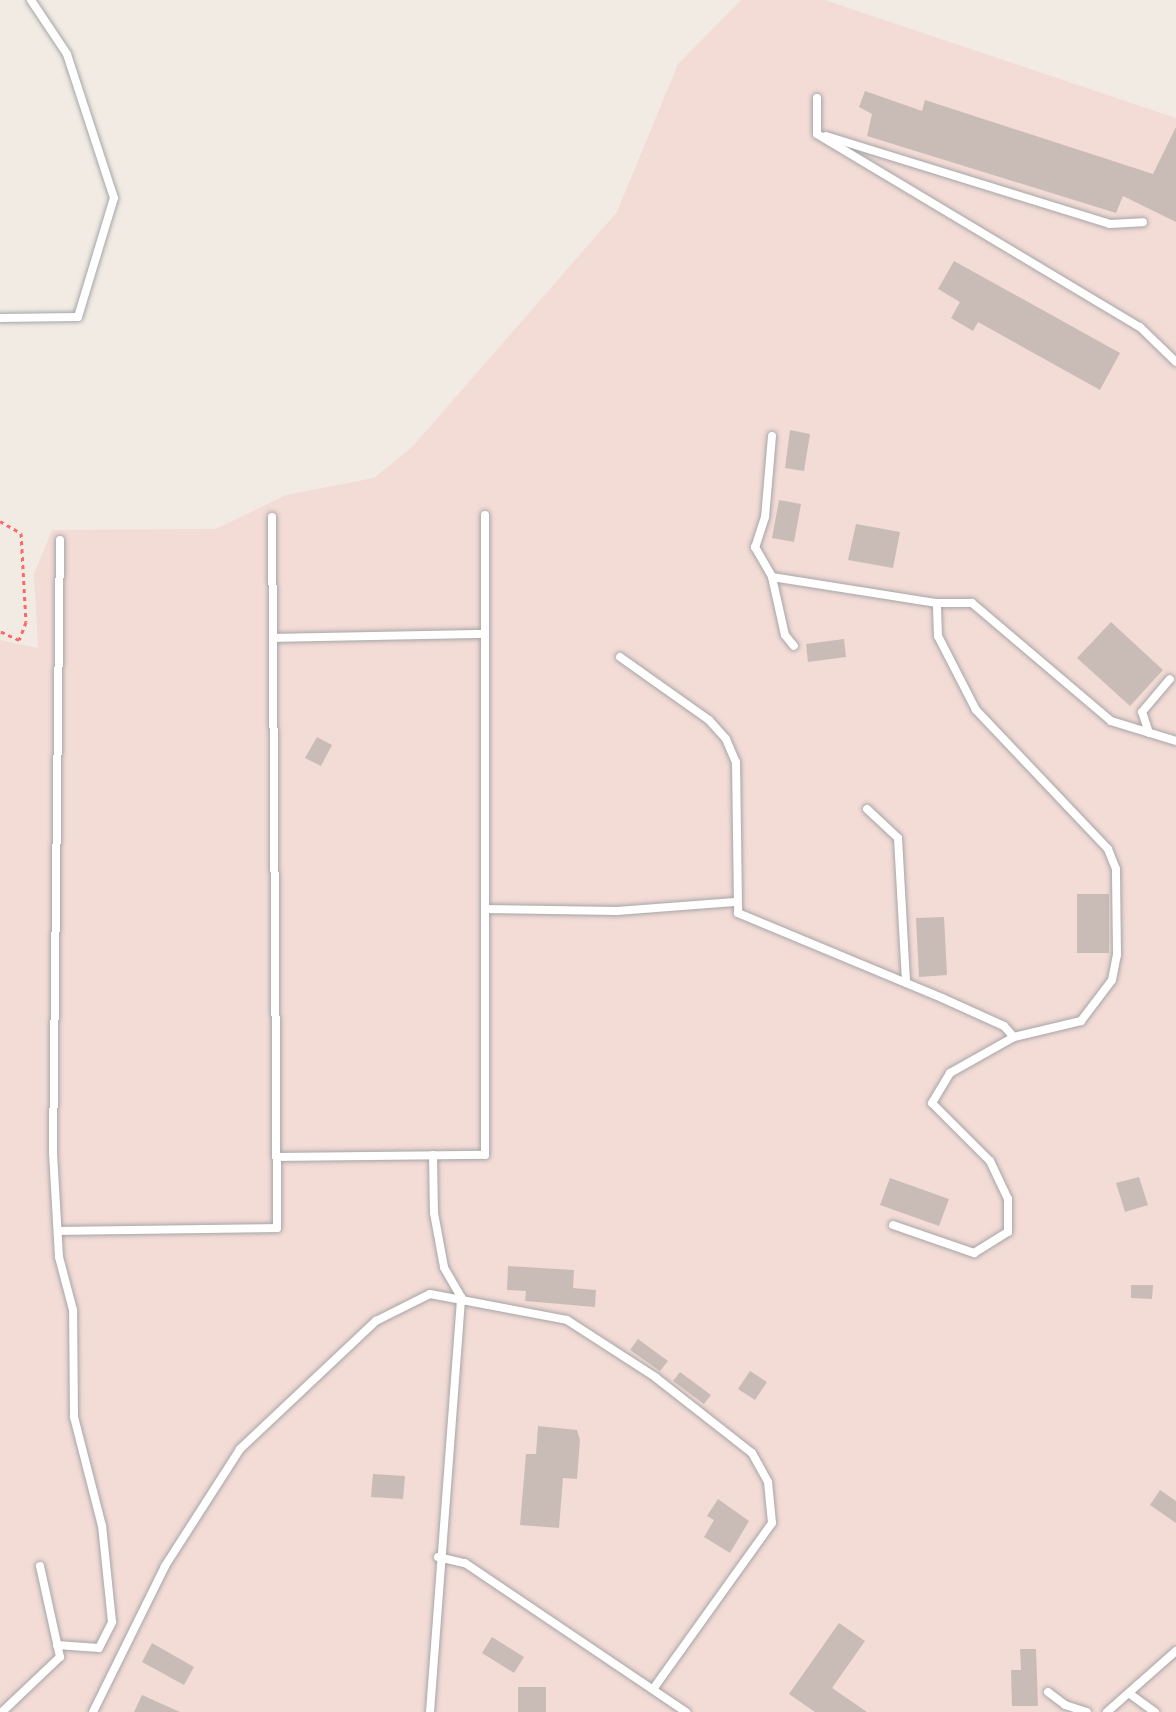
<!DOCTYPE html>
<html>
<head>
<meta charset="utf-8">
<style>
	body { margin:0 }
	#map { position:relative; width:1176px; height:1712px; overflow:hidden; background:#f1ebe4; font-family:Montserrat,sans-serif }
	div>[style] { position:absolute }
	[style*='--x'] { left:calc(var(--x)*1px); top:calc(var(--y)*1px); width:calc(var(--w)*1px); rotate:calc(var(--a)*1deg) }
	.military>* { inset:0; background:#f3dbd6 }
	.building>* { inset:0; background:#c9bcb7 }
	.path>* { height:3px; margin-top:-1.5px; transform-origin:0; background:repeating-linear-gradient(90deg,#ff6769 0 4px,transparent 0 8px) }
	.roads { filter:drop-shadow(0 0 2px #a6a6a6) drop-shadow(0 0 2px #a6a6a6) }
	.lane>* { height:8px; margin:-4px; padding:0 4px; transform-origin:4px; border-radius:4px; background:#fff }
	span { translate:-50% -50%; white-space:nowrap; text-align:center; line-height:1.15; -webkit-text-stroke:7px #fff; paint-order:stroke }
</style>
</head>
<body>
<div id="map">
	<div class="military">
		<i style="clip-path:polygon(741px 0,825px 0,1176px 118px,1176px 1712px,0 1712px,0 640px,38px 648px,34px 574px,52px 530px,216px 529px,286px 495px,374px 478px,413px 446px,617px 212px,678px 64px)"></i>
	</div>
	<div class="building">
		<i style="clip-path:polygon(865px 91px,922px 111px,925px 100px,1153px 174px,1176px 127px,1176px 222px,1123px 196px,1116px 213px,867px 136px,872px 114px,859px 107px)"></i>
		<i style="clip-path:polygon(954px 261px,1120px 353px,1100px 390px,978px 322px,973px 331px,951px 318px,960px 302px,938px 289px)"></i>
		<i style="clip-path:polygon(790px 430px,810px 434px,804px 471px,785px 468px)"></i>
		<i style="clip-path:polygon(779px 500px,801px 504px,794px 542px,772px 538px)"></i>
		<i style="clip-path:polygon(856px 524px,900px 532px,893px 568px,848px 560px)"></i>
		<i style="clip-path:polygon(1111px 622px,1163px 670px,1130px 706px,1077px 658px)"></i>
		<i style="clip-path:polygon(844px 639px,846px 657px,808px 662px,806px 644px)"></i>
		<i style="clip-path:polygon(317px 737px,332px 745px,321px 766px,305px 758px)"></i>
		<i style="clip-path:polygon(1077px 894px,1109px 894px,1109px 953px,1077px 953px)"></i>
		<i style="clip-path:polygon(944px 917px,947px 975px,919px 977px,916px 918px)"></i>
		<i style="clip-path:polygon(1139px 1177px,1148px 1205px,1125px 1212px,1116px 1183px)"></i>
		<i style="clip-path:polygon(890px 1178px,949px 1199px,939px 1226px,880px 1205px)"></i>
		<i style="clip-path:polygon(508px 1266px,574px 1270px,573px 1288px,596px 1290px,595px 1307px,525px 1301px,526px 1291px,507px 1290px)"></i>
		<i style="clip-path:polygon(1131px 1285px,1153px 1285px,1152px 1299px,1131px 1298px)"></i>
		<i style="clip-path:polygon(638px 1339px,668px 1361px,660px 1371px,630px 1350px)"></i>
		<i style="clip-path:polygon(750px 1371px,767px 1382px,755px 1400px,738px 1389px)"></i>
		<i style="clip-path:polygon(680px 1372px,711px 1395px,704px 1404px,673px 1381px)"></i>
		<i style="clip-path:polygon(538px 1426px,577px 1430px,580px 1440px,577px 1479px,563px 1478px,559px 1528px,520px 1525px,526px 1454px,536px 1454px)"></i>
		<i style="clip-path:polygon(373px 1474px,405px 1476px,403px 1499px,371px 1497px)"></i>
		<i style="clip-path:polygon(1160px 1490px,1176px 1501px,1176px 1523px,1150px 1505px)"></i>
		<i style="clip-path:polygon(718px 1499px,749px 1521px,730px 1553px,704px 1537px,714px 1520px,707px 1516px)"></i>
		<i style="clip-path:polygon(839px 1623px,865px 1641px,832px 1688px,867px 1712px,815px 1712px,789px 1694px)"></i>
		<i style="clip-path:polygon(492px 1637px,524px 1657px,514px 1673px,482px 1653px)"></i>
		<i style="clip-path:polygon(152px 1643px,194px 1667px,184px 1685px,142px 1662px)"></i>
		<i style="clip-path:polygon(1020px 1649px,1036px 1649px,1038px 1706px,1012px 1706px,1011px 1670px,1021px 1670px)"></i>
		<i style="clip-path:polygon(518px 1687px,546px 1687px,546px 1712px,518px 1712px)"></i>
		<i style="clip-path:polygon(142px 1695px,180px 1712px,134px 1712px)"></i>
	</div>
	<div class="path">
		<i style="--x:0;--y:521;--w:24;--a:30"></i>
		<i style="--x:21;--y:533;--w:89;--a:86.8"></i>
		<i style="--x:26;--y:622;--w:19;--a:111"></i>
		<i style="--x:19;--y:640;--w:21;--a:-155"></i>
	</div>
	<div class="roads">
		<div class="lane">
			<i style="--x:817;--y:98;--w:36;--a:90"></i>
			<i style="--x:817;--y:134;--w:376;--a:30.9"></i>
			<i style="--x:1140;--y:327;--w:50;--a:44.2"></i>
			<i style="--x:826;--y:136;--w:297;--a:17.2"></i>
			<i style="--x:1110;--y:224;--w:33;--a:-3"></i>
			<i style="--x:0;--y:318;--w:78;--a:-0.7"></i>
			<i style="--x:78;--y:317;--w:124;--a:-73.2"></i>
			<i style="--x:114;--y:198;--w:151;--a:-108.1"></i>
			<i style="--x:67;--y:54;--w:65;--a:-123.7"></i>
			<i style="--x:772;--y:436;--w:81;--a:94.9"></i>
			<i style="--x:765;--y:517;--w:32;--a:108"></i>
			<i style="--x:755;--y:547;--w:34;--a:60"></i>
			<i style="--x:772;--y:577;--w:167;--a:9"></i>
			<i style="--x:772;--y:577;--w:59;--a:77.4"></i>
			<i style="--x:785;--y:635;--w:14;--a:51"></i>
			<i style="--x:273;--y:638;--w:212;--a:-1.1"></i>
			<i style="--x:620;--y:657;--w:109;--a:35.3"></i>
			<i style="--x:709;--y:720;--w:25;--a:48"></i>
			<i style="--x:726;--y:739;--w:25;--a:67"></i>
			<i style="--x:736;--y:762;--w:151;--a:89.2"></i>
			<i style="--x:738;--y:913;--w:221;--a:22.6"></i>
			<i style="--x:942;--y:998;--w:68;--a:24.3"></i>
			<i style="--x:1004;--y:1026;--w:15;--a:48"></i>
			<i style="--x:1149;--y:733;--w:22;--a:-108"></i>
			<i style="--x:1142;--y:712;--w:43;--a:-49.7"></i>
			<i style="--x:867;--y:809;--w:42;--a:43.1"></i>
			<i style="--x:898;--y:838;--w:145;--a:86.8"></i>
			<i style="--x:485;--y:909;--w:132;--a:0.9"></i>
			<i style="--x:617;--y:911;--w:118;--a:-4.4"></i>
			<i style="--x:277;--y:1157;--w:208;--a:-0.6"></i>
			<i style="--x:485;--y:1155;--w:640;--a:-90"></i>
			<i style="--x:893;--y:1225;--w:86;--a:19.1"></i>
			<i style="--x:974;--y:1253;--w:40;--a:-32"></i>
			<i style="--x:1008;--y:1232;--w:33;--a:-90"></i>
			<i style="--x:1008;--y:1199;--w:42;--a:-115.3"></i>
			<i style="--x:990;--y:1161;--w:82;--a:-135"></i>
			<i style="--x:932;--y:1103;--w:35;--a:-59"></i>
			<i style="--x:950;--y:1073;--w:73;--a:-29.4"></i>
			<i style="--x:1014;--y:1037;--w:69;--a:-13.4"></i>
			<i style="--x:1081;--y:1021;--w:51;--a:-52.9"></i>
			<i style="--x:1112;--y:980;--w:25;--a:-79"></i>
			<i style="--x:1117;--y:955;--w:86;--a:-90.7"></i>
			<i style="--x:1116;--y:869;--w:22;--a:-112"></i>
			<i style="--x:1108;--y:849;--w:192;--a:-133.5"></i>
			<i style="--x:976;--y:710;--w:83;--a:-117.2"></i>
			<i style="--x:938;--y:636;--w:33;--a:-92"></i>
			<i style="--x:937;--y:603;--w:35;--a:0"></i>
			<i style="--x:972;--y:603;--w:182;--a:40.3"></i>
			<i style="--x:1111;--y:721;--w:68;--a:17.1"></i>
			<i style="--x:58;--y:1231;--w:219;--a:-0.8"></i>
			<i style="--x:277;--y:1228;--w:711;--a:-90.4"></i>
			<i style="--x:438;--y:1557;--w:28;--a:13"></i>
			<i style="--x:465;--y:1563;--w:267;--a:34"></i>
			<i style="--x:57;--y:1645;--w:42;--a:4.1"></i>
			<i style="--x:99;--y:1648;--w:29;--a:-63"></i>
			<i style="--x:112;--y:1622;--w:97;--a:-95.9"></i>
			<i style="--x:102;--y:1526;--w:113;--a:-104.4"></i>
			<i style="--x:74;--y:1417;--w:107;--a:-90.5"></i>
			<i style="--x:73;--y:1310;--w:55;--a:-104.8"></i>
			<i style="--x:59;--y:1257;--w:104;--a:-93.3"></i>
			<i style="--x:53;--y:1153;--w:613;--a:-89.35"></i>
			<i style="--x:1048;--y:1692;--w:21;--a:37"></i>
			<i style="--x:1065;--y:1705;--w:23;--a:18"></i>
			<i style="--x:1130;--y:1694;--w:31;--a:36"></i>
			<i style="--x:2;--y:1712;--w:80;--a:-43.5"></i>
			<i style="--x:60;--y:1657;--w:93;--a:-102.4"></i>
			<i style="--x:93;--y:1712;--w:163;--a:-63.7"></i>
			<i style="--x:165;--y:1566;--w:139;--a:-57.3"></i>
			<i style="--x:240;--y:1449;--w:187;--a:-43.3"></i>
			<i style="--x:376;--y:1321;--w:60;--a:-26.6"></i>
			<i style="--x:430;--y:1294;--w:139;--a:10.7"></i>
			<i style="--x:567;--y:1320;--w:105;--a:32.9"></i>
			<i style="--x:655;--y:1377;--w:123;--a:38.1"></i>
			<i style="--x:752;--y:1453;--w:33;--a:61"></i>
			<i style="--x:768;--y:1482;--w:41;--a:84.4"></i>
			<i style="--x:772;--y:1523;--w:204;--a:125.6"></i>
			<i style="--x:430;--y:1712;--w:416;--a:-85.7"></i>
			<i style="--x:461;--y:1297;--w:34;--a:-120"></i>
			<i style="--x:444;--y:1267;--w:55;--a:-100.5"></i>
			<i style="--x:434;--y:1213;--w:58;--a:-91"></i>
			<i style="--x:1107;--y:1712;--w:92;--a:-41.5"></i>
		</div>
	</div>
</div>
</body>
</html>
